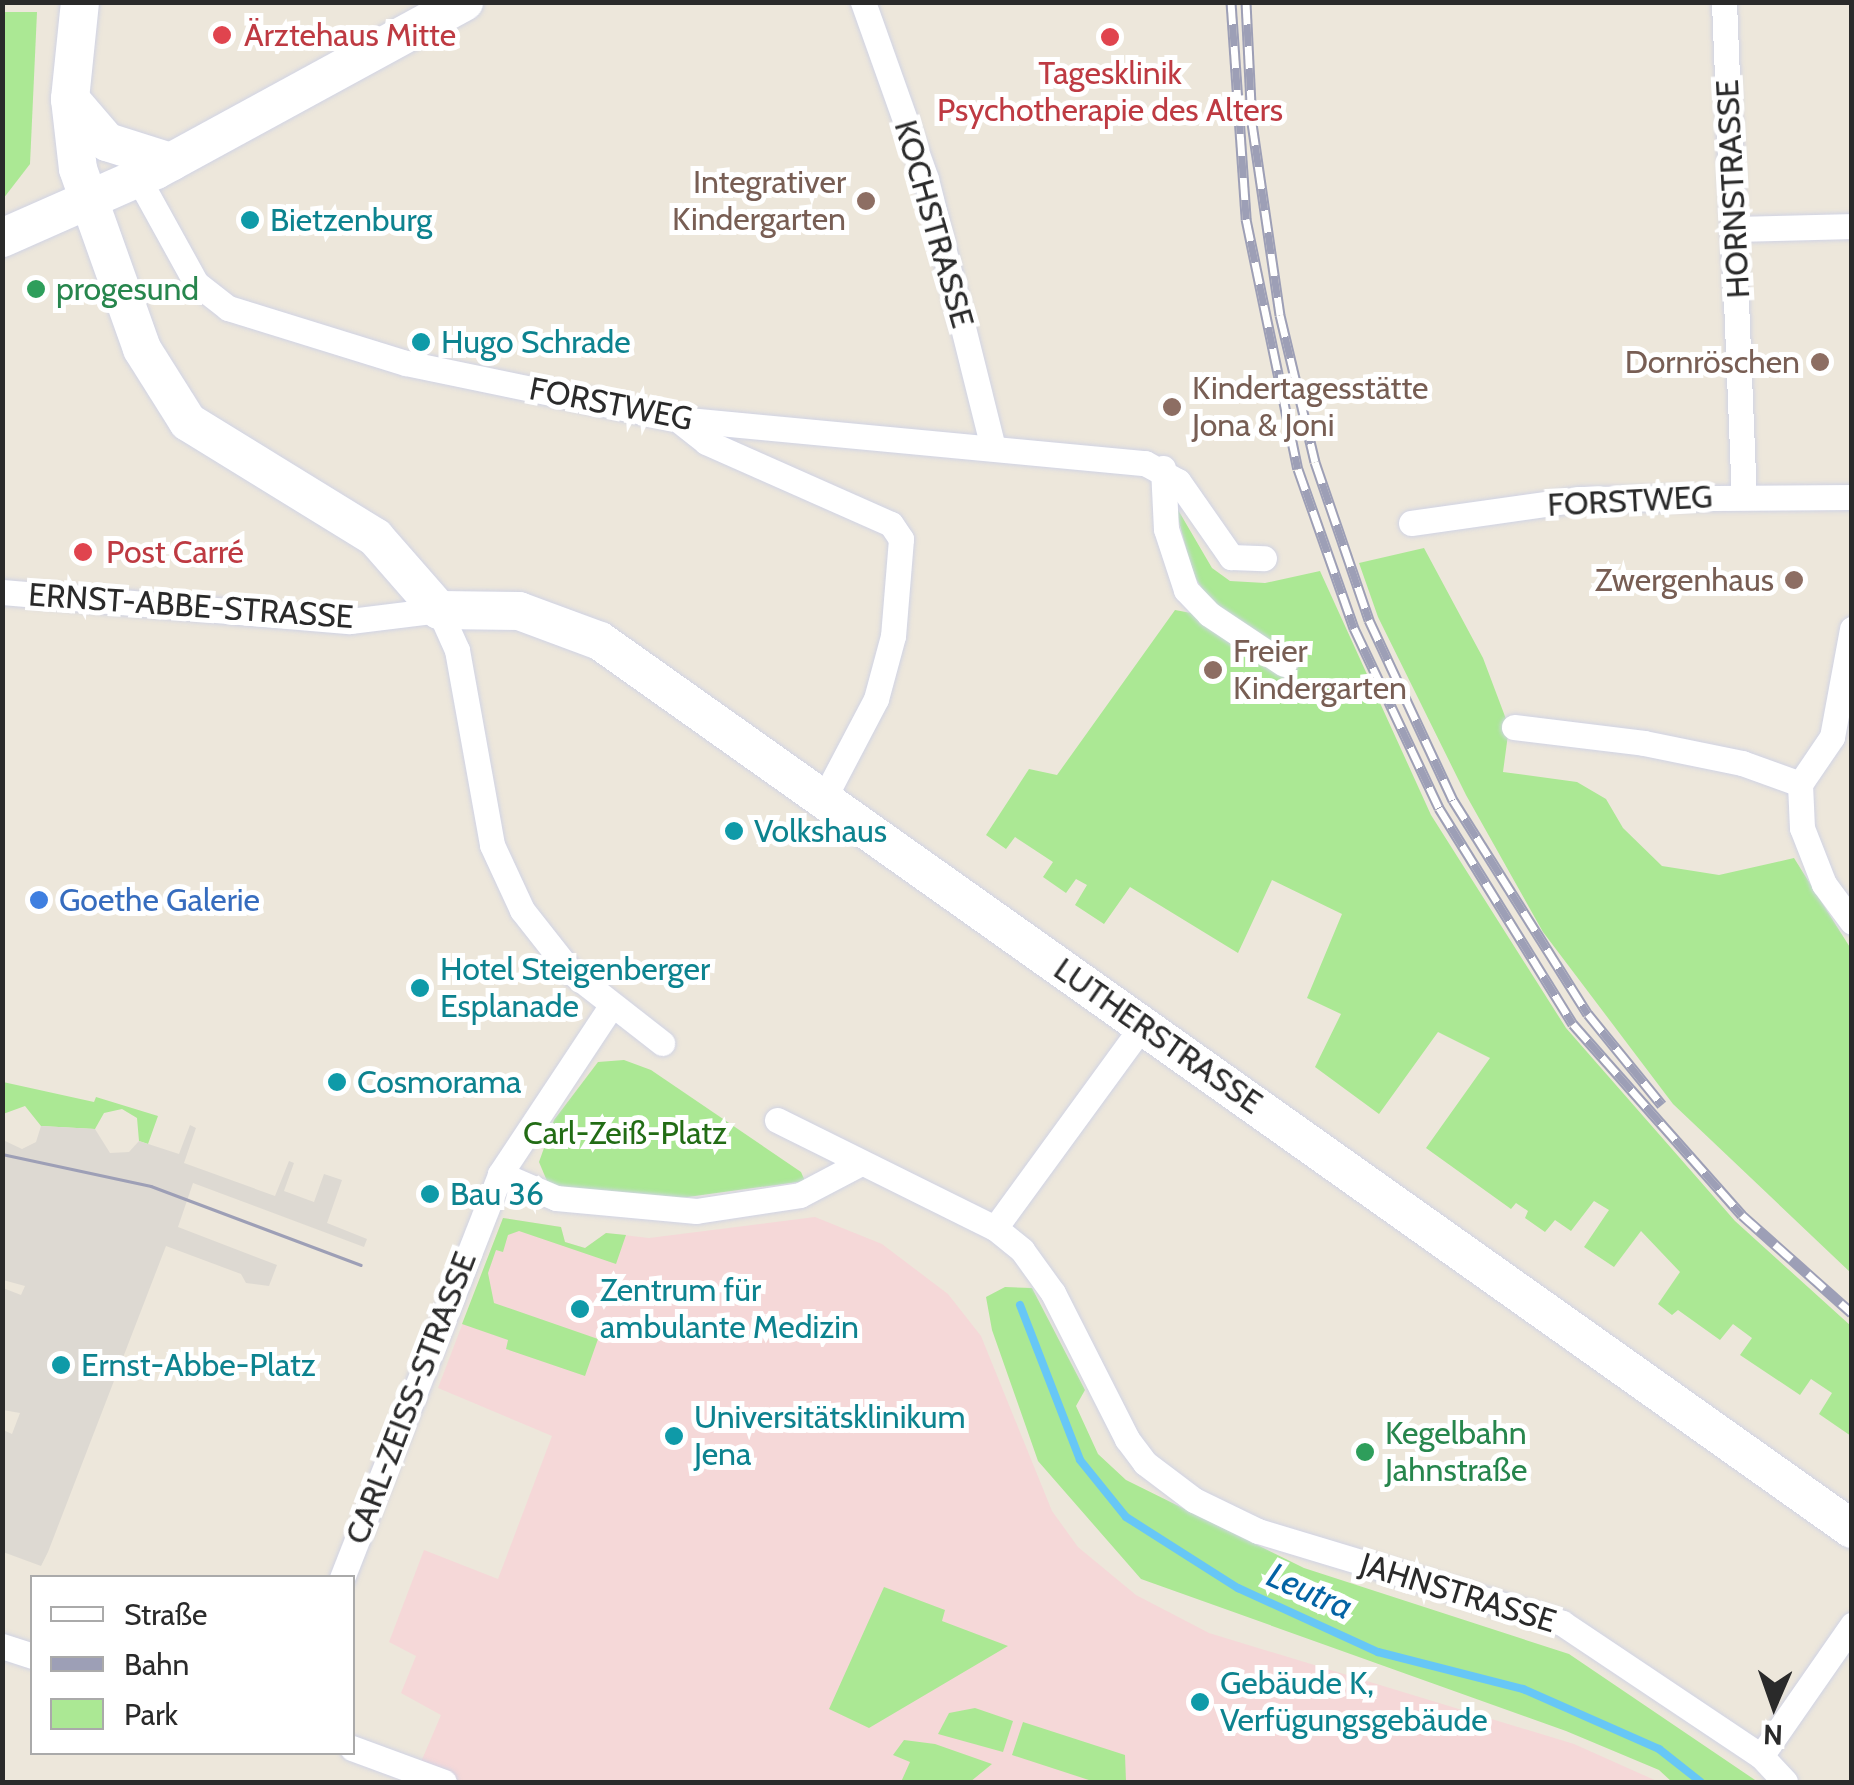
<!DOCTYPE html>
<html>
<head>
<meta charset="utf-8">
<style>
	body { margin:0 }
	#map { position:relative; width:1854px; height:1785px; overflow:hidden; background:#ede7db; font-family:Cabin,sans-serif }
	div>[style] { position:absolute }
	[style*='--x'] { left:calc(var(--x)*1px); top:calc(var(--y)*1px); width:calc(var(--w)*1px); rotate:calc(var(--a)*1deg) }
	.medical>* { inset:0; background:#f5d8d8 }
	.green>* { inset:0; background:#abe894 }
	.plaza>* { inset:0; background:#ddd9d2 }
	.stream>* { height:8px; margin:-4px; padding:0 4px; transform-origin:4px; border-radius:4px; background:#67c7f6 }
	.roads { filter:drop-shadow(0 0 2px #d0d3e4) drop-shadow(0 0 2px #d0d3e4) }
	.street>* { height:25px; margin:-12.5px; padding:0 12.5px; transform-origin:12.5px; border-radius:12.5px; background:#fff }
	.secondary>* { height:38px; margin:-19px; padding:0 19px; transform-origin:19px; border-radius:19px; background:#fff }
	.tram>* { height:2.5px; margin:-1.25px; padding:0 1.25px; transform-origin:1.25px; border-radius:1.25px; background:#9d9fb6 }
	.rail>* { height:11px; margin-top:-5.5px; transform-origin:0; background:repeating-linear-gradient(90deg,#fff 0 22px,#9d9fb6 0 44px); box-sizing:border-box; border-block:2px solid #9d9fb6 }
	.dots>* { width:28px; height:28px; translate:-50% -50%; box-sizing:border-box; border:5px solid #fff; border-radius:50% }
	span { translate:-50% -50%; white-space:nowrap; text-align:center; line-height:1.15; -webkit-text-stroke:10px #fff; paint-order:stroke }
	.health-label { font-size:32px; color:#be3a42 }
	.left { translate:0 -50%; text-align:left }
	.education-label { font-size:32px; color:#785e54 }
	.right { translate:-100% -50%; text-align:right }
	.street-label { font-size:32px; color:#2a2a2a }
	.culture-label { font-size:32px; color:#0d838f }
	.leisure-label { font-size:32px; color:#27864d }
	.shop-label { font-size:32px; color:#366cbe }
	.park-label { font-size:32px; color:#226c15 }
	.water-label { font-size:35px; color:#0463a4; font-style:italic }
	.frame { position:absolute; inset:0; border:5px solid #2a2a2a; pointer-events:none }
	.legend { position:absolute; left:30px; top:1575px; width:325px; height:180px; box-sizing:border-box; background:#fff; border:2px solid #aaa; margin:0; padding:12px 18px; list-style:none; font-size:30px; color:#2a2a2a }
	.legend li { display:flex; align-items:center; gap:20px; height:50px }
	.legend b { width:50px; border:2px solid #aaa }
	.north { position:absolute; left:1724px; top:1655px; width:100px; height:100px; -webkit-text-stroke:8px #fff; paint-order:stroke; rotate:182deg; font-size:28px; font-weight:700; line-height:40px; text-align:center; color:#2a2a2a }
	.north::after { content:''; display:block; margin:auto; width:35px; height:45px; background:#2a2a2a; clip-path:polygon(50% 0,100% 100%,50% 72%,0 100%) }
</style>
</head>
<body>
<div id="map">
	<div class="medical">
		<i style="clip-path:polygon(815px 1217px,882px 1244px,948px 1294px,981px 1336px,1052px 1511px,1078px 1547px,1136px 1595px,1209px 1633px,1574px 1744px,1659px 1782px,460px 1782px,421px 1762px,441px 1715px,401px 1693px,416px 1656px,389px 1642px,424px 1550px,498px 1579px,552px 1436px,438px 1388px,503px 1218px,561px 1227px,565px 1242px,585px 1248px,606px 1233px,649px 1238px)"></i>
	</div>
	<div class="green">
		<i style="clip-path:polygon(3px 12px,37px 12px,30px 164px,3px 199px)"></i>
		<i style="clip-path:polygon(1174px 503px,1212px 568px,1230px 581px,1265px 583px,1320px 571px,1431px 815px,1566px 1028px,1735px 1221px,1851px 1326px,1851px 1436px,1819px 1414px,1832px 1393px,1811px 1379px,1800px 1395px,1740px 1355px,1752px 1338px,1733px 1324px,1720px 1340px,1678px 1310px,1672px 1315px,1658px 1304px,1680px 1272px,1641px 1231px,1614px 1267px,1584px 1247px,1609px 1210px,1594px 1201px,1571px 1231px,1555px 1220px,1545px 1232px,1525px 1218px,1528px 1211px,1516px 1203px,1511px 1209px,1426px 1148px,1490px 1058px,1438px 1032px,1379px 1114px,1315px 1067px,1341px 1014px,1307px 998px,1342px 914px,1272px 880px,1238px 953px,1130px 887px,1104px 924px,1075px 905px,1087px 885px,1076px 879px,1066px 893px,1043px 877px,1053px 862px,1015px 837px,1006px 849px,986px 835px,1029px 769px,1057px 775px,1175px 610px,1191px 613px,1287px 680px,1301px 664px,1211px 603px,1193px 574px)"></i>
		<i style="clip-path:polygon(1424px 548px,1483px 658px,1509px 727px,1503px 772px,1577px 782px,1606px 799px,1623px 828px,1662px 866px,1719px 875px,1794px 858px,1851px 949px,1851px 1273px,1673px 1104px,1543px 932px,1466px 795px,1378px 617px,1359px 563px)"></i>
		<i style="clip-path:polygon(624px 1060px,651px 1070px,801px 1172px,805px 1181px,666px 1200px,562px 1189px,547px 1181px,539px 1162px,554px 1120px,598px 1062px)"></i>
		<i style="clip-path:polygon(3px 1082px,94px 1102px,96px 1097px,158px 1116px,148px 1144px,139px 1141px,137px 1118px,122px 1109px,104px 1113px,95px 1129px,41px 1126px,25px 1106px,3px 1114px)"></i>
		<i style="clip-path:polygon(503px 1218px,561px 1227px,565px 1242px,585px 1248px,606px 1233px,626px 1235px,616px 1264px,519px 1231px,508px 1235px,503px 1252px,496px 1250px,488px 1273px,494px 1303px,598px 1339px,585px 1376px,506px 1349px,508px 1340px,462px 1324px)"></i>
		<i style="clip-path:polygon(1005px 1287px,1032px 1288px,1085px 1390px,1076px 1406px,1098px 1454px,1126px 1480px,1304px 1568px,1569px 1654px,1758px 1782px,1672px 1782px,1659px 1770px,1566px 1731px,1141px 1579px,1038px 1461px,992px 1330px,986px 1297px)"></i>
		<i style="clip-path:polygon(884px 1587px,945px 1610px,942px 1621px,1008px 1646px,869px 1728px,829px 1709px)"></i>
		<i style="clip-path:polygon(975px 1708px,1013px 1721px,1003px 1752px,938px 1734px,949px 1713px)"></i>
		<i style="clip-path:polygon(1023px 1722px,1125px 1755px,1126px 1781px,1095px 1782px,1012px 1755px)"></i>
		<i style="clip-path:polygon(904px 1740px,935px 1744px,992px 1764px,970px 1782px,901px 1782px,910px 1762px,893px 1755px)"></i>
	</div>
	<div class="plaza">
		<i style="clip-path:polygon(190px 1125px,196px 1128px,184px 1163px,275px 1196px,289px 1161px,294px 1163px,284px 1191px,314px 1202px,324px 1174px,342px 1180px,327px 1223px,367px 1239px,364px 1247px,193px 1183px,178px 1227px,277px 1265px,269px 1286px,246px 1283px,241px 1274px,166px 1246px,48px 1552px,41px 1566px,3px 1552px,3px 1430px,12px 1434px,20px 1413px,3px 1410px,3px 1288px,21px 1295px,25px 1286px,3px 1280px,3px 1140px,22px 1149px,36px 1142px,41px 1126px,95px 1129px,110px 1153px,129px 1152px,139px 1141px,179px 1154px)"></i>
	</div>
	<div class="stream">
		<i style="--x:1020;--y:1305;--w:166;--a:68.8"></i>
		<i style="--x:1080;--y:1460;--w:73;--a:51.1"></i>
		<i style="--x:1126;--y:1517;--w:133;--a:32.4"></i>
		<i style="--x:1238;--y:1588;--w:154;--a:24.6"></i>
		<i style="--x:1378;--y:1652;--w:150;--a:14.3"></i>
		<i style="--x:1523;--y:1689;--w:149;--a:23.8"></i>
		<i style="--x:1659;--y:1749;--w:53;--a:38.2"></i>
	</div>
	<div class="roads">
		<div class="street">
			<i style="--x:863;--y:2;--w:188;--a:70.4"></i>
			<i style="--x:926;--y:179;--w:277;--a:76"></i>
			<i style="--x:1724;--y:2;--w:493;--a:87.7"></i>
			<i style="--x:138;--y:178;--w:120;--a:61.1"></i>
			<i style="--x:196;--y:283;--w:41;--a:38"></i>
			<i style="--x:228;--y:308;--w:186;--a:17.2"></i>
			<i style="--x:406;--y:363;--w:277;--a:11.7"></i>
			<i style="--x:677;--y:419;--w:470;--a:5.4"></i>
			<i style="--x:1145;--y:463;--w:38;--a:29"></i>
			<i style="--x:1178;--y:481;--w:93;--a:55.1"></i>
			<i style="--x:1231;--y:557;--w:33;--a:2"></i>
			<i style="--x:1738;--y:229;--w:114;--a:-1.5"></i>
			<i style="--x:677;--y:419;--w:37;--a:38"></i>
			<i style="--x:706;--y:442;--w:202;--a:23.9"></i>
			<i style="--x:891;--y:524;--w:18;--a:56"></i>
			<i style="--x:901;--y:539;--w:97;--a:94.7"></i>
			<i style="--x:893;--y:636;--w:65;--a:105.1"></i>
			<i style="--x:876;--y:699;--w:112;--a:117.7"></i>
			<i style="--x:1163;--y:468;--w:61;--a:87.2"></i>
			<i style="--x:1166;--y:529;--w:64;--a:71.8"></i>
			<i style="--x:1186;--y:590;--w:33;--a:46"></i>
			<i style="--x:1209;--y:614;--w:90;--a:33.7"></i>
			<i style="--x:1411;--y:523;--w:170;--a:-8.1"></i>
			<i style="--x:1579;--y:499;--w:273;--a:-0.4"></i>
			<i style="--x:2;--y:592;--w:349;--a:4.8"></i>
			<i style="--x:350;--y:621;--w:90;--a:-7"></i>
			<i style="--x:439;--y:610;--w:44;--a:65.8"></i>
			<i style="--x:457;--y:650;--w:198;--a:79.8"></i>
			<i style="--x:492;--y:845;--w:72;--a:65.2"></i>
			<i style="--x:522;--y:910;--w:78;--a:51.8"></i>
			<i style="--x:570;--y:971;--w:117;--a:38"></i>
			<i style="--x:1514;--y:727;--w:131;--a:7"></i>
			<i style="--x:1644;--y:743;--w:100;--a:11.5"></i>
			<i style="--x:1742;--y:763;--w:62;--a:19.9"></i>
			<i style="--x:1800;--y:784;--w:57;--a:-55.8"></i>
			<i style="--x:1832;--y:737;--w:110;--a:-79.5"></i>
			<i style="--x:1800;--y:784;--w:44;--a:87.4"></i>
			<i style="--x:1802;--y:828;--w:60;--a:68.6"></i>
			<i style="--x:1824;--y:884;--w:47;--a:53.6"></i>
			<i style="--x:777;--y:1120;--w:243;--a:26.4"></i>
			<i style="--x:995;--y:1228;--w:35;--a:39"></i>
			<i style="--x:1022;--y:1250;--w:53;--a:54.2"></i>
			<i style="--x:1053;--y:1293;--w:164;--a:63.1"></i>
			<i style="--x:1127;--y:1439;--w:30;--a:53"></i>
			<i style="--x:1145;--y:1463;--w:61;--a:37.1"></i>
			<i style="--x:1194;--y:1500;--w:71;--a:25.8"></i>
			<i style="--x:1258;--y:1531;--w:318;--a:16.8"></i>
			<i style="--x:1562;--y:1623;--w:239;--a:33.8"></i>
			<i style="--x:1761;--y:1756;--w:35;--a:47"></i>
			<i style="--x:500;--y:1174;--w:61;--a:23.2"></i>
			<i style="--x:556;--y:1198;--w:141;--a:5.3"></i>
			<i style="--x:696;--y:1211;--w:105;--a:-8.7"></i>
			<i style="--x:800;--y:1195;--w:69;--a:-27.7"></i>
			<i style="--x:995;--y:1228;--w:251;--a:-53.9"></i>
			<i style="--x:342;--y:1578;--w:434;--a:-68.6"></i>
			<i style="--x:500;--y:1174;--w:201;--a:-56.5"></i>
			<i style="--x:2;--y:1646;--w:32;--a:18"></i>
			<i style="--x:352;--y:1748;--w:98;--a:20.3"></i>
			<i style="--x:1761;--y:1756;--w:160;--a:-55.2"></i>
		</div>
		<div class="secondary">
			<i style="--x:80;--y:2;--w:98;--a:95.9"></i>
			<i style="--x:70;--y:99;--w:70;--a:83.5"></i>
			<i style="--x:78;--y:169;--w:191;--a:70.4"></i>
			<i style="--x:142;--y:349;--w:86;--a:57.8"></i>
			<i style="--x:188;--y:422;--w:220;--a:31.6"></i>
			<i style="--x:375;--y:537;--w:97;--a:48.8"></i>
			<i style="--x:439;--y:610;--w:80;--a:0.7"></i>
			<i style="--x:519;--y:611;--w:86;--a:20.3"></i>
			<i style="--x:600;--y:641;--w:1535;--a:35.35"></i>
			<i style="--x:70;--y:99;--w:57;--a:49.3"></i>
			<i style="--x:107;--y:142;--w:67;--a:17.4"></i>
			<i style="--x:2;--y:238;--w:168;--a:-23.8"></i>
			<i style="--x:156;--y:170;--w:351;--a:-28.6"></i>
		</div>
	</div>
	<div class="tram">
		<i style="--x:2;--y:1154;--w:152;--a:12.1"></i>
		<i style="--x:151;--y:1186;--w:224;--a:20.6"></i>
	</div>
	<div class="rail">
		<i style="--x:1231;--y:2;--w:218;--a:86"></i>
		<i style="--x:1246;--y:219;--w:255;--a:78.3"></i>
		<i style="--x:1298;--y:469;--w:169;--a:70.6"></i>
		<i style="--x:1354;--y:628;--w:199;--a:64.7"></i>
		<i style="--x:1439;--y:808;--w:254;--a:58.2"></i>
		<i style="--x:1573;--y:1024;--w:255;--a:48.5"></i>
		<i style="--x:1742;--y:1215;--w:147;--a:41.7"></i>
		<i style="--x:1246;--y:2;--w:121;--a:87.2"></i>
		<i style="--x:1252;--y:123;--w:194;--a:81.7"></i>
		<i style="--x:1280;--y:315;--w:151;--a:76.6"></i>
		<i style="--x:1315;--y:462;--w:167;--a:71.1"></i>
		<i style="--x:1369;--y:620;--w:199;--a:65"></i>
		<i style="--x:1453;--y:800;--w:253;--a:57.8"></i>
		<i style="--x:1588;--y:1014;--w:117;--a:50.9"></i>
	</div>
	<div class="dots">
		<i style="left:222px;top:35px;background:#e0444e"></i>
		<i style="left:1110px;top:37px;background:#e0444e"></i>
		<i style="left:866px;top:201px;background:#8d6e63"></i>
		<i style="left:250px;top:220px;background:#0f9aa8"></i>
		<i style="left:36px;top:289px;background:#2e9e5b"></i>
		<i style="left:421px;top:342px;background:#0f9aa8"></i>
		<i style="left:1820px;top:362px;background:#8d6e63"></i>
		<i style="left:1172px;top:407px;background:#8d6e63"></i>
		<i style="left:83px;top:552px;background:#e0444e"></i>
		<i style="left:1794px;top:580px;background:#8d6e63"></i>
		<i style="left:1213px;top:670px;background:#8d6e63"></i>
		<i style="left:734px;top:831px;background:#0f9aa8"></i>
		<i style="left:39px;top:900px;background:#3f7fe0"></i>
		<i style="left:420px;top:988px;background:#0f9aa8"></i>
		<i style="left:337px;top:1082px;background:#0f9aa8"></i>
		<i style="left:430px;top:1194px;background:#0f9aa8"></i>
		<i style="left:580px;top:1309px;background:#0f9aa8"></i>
		<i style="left:61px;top:1365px;background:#0f9aa8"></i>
		<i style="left:674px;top:1436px;background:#0f9aa8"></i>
		<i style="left:1365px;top:1452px;background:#2e9e5b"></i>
		<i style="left:1200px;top:1702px;background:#0f9aa8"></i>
	</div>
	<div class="health-label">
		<span class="left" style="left:244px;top:35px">Ärztehaus Mitte</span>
		<span style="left:1110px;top:92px">Tagesklinik<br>Psychotherapie des Alters</span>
		<span class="left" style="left:106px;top:552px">Post Carré</span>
	</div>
	<div class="education-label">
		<span class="right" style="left:846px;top:201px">Integrativer<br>Kindergarten</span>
		<span class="right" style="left:1800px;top:362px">Dornröschen</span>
		<span class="left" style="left:1192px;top:407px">Kindertagesstätte<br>Jona &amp; Joni</span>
		<span class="right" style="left:1774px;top:580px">Zwergenhaus</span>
		<span class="left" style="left:1233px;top:670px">Freier<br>Kindergarten</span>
	</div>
	<div class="street-label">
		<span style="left:1733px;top:189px;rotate:-93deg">HORNSTRASSE</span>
		<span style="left:934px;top:224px;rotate:74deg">KOCHSTRASSE</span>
		<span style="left:611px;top:404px;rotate:11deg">FORSTWEG</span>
		<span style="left:1630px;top:501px;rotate:-3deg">FORSTWEG</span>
		<span style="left:191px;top:606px;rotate:4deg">ERNST-ABBE-STRASSE</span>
		<span style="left:1158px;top:1036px;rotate:35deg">LUTHERSTRASSE</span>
		<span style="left:411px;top:1398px;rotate:-69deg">CARL-ZEISS-STRASSE</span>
		<span style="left:1458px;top:1593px;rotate:17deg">JAHNSTRASSE</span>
	</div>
	<div class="culture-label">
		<span class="left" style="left:270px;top:220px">Bietzenburg</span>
		<span class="left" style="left:441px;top:342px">Hugo Schrade</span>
		<span class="left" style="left:754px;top:831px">Volkshaus</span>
		<span class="left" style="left:440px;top:988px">Hotel Steigenberger<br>Esplanade</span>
		<span class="left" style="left:357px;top:1082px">Cosmorama</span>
		<span class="left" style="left:450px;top:1194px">Bau 36</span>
		<span class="left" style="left:600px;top:1309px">Zentrum für<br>ambulante Medizin</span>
		<span class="left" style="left:81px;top:1365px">Ernst-Abbe-Platz</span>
		<span class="left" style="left:694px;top:1436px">Universitätsklinikum<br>Jena</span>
		<span class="left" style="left:1220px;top:1702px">Gebäude K,<br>Verfügungsgebäude</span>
	</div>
	<div class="leisure-label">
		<span class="left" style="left:56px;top:289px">progesund</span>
		<span class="left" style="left:1385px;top:1452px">Kegelbahn<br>Jahnstraße</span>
	</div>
	<div class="shop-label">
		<span class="left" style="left:59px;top:900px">Goethe Galerie</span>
	</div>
	<div class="park-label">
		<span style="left:625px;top:1133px">Carl-Zeiß-Platz</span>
	</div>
	<div class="water-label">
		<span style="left:1310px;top:1591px;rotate:24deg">Leutra</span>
	</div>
	<div class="frame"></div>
	<ul class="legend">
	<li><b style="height:12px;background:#fff"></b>Straße</li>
	<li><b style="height:12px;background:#9d9fb6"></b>Bahn</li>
	<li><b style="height:28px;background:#abe894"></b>Park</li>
	</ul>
	<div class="north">N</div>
</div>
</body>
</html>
